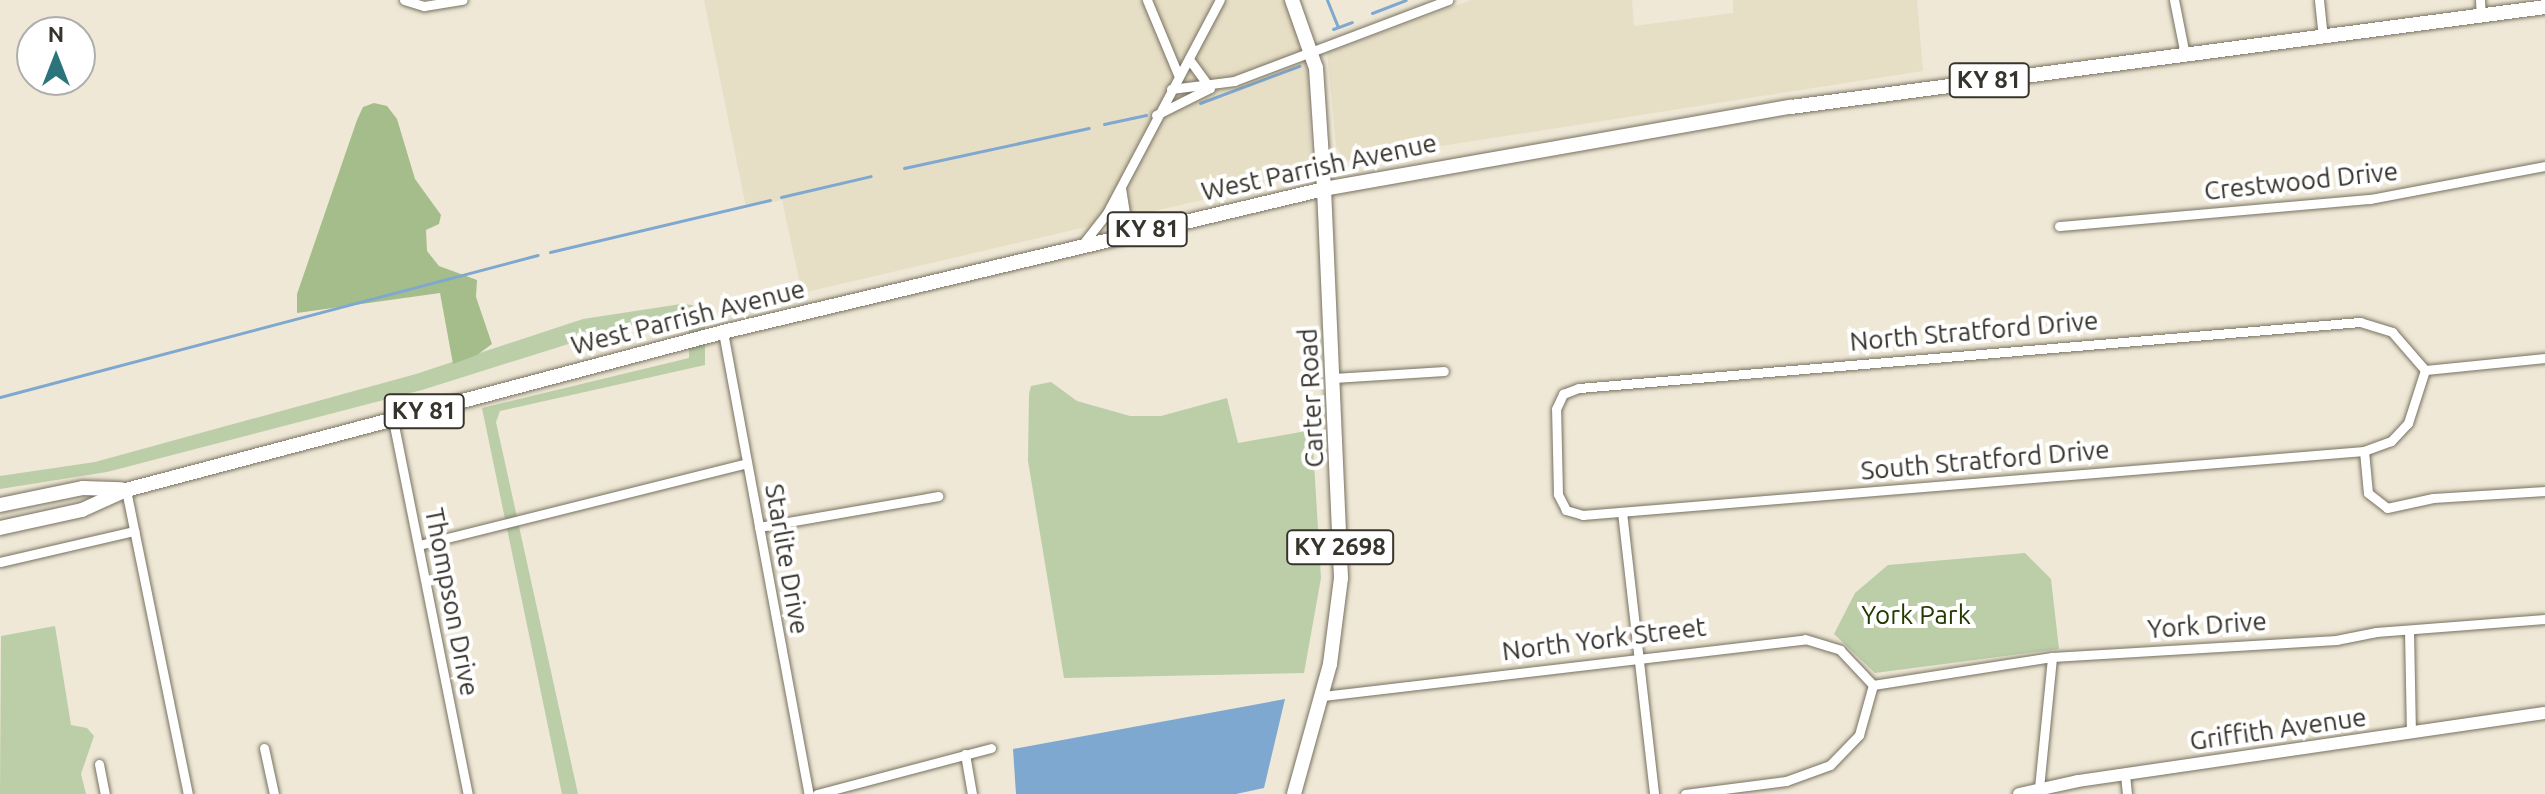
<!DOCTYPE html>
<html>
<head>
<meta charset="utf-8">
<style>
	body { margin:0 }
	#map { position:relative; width:2545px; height:794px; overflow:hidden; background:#efe8d6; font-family:Ubuntu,sans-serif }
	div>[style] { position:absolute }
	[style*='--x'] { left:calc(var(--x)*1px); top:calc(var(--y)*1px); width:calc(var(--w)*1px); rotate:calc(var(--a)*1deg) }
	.built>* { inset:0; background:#e6dec5 }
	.green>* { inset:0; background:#bbcea8 }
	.forest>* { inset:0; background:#a5bd8b }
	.water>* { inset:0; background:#7fa8d0 }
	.stream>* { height:3px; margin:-1.5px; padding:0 1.5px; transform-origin:1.5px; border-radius:1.5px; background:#7fa8d0 }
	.roads { filter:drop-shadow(0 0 2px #777161) drop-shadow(0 0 2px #777161) }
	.minor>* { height:9px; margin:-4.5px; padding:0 4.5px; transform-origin:4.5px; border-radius:4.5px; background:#fff }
	.tertiary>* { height:12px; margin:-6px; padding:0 6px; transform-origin:6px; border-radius:6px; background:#fff }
	.secondary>* { height:14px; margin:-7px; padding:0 7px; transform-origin:7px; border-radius:7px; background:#fff }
	.primary>* { height:14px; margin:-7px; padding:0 7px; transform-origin:7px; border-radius:7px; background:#fff }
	span { translate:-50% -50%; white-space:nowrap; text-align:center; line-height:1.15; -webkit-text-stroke:8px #fff; paint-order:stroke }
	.shield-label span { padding:2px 6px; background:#fff; border:2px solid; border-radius:6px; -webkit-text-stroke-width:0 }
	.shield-label { font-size:24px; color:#37342d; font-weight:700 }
	.street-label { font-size:26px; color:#37342d }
	.park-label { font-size:26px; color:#253a01 }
	.north { position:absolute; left:16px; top:16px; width:80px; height:80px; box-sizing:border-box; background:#fff; border:2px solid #afaeab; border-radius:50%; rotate:0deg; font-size:22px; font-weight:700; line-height:32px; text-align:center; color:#37342d }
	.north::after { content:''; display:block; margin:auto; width:28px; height:36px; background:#2b747c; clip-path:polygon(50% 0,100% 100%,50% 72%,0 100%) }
</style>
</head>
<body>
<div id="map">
	<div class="built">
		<i style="clip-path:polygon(704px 0,1286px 0,1308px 69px,1311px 166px,1305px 176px,802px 293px,782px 200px,746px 207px)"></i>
		<i style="clip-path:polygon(1471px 0,1632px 0,1634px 26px,1733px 13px,1733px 0,1917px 0,1923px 71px,1345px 161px,1336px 146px,1327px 53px)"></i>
	</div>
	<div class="green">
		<i style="clip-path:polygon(681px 304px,692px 305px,705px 319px,705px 365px,500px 411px,496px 422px,578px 794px,562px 794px,482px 408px,689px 358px,689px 322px,629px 325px,422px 390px,107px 472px,0 489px,0 476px,95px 462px,416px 374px,583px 319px)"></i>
		<i style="clip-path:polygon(1051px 382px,1077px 401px,1130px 416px,1161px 416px,1227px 398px,1238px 443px,1312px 430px,1321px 578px,1304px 673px,1064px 678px,1028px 461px,1029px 394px,1031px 386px)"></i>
		<i style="clip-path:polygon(2025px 553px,2051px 579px,2059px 649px,1875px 673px,1834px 634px,1855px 593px,1888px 565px)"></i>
		<i style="clip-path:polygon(55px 626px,71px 725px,87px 728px,94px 736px,81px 774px,86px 794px,0 794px,1px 636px)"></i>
	</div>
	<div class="forest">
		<i style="clip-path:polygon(374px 103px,387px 106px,397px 119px,415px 179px,441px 215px,439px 224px,426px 230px,427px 251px,439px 266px,477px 280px,476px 297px,492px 344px,477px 355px,453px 364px,440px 293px,297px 313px,297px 294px,357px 120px,363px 107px)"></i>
	</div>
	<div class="water">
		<i style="clip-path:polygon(1285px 699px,1264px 788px,1236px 794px,1016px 794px,1013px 749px)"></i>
	</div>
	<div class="stream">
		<i style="--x:1327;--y:0;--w:29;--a:68"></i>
		<i style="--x:1372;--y:13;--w:36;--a:-21"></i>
		<i style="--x:1333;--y:29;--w:20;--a:-20"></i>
		<i style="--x:1200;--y:103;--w:106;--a:-20.5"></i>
		<i style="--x:1104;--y:124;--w:43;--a:-12.1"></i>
		<i style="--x:904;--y:168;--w:189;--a:-12.2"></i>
		<i style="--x:781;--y:197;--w:92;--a:-13.1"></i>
		<i style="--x:550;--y:252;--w:226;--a:-13.3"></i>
		<i style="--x:0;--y:397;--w:556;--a:-14.79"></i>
	</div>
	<div class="roads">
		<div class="minor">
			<i style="--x:404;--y:0;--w:21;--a:17"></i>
			<i style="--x:424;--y:6;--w:39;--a:-9"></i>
			<i style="--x:1147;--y:0;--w:83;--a:67.4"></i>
			<i style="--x:2174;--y:0;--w:56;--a:78.7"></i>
			<i style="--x:2319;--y:0;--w:37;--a:84"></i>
			<i style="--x:2480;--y:0;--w:17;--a:87"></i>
			<i style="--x:1171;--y:89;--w:64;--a:-7.2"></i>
			<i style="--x:1234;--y:81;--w:229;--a:-20.7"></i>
			<i style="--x:1156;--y:115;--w:60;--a:-26.6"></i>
			<i style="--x:1210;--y:88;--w:36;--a:-126"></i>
			<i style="--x:1121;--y:188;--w:31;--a:81"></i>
			<i style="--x:1126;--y:219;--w:18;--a:38"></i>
			<i style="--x:2059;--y:226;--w:312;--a:-5"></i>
			<i style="--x:2370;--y:199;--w:178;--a:-10.7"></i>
			<i style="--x:1117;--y:236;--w:36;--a:-90"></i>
			<i style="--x:1082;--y:245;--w:41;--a:-52"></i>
			<i style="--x:1107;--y:213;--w:241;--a:-62.1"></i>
			<i style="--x:2360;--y:322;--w:34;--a:17"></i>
			<i style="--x:2392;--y:332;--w:50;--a:49"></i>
			<i style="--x:2425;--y:370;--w:56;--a:107.8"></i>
			<i style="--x:2408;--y:423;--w:25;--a:133"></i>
			<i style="--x:2391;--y:441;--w:29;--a:160"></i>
			<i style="--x:2364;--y:451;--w:784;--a:175.32"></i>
			<i style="--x:1583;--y:515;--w:18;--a:-164"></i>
			<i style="--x:1566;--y:510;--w:18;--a:-117"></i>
			<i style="--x:1558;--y:494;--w:85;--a:-91.3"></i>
			<i style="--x:1556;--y:409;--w:17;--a:-65"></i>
			<i style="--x:1563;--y:394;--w:17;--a:-21"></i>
			<i style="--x:1579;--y:388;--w:784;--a:-4.83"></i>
			<i style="--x:723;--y:332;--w:470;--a:79.5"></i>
			<i style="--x:2425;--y:370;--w:121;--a:-5.7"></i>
			<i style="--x:1334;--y:378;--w:110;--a:-3.6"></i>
			<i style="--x:393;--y:420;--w:381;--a:78.7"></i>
			<i style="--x:2364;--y:451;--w:42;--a:84.6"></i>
			<i style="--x:2368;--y:493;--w:24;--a:38"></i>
			<i style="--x:2387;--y:508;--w:47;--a:-12.3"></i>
			<i style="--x:2433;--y:498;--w:112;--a:-3.6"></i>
			<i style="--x:126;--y:490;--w:310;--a:78.5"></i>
			<i style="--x:1622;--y:512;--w:284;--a:83.5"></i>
			<i style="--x:759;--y:527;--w:182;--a:-9.8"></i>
			<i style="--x:419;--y:545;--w:338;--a:-14"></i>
			<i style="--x:0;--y:562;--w:138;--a:-13"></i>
			<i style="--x:2409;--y:630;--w:103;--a:88.9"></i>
			<i style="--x:1873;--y:685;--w:181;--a:-8.9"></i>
			<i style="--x:2052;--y:657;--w:285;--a:-3.4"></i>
			<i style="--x:2336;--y:640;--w:41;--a:-11.3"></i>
			<i style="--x:2376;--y:632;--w:169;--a:-4.4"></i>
			<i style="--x:1323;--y:696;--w:485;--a:-6.7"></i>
			<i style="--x:1805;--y:639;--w:37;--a:17"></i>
			<i style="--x:1840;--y:650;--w:48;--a:46.7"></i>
			<i style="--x:264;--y:748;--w:47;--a:77.7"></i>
			<i style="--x:965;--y:754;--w:41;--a:80.1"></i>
			<i style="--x:99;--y:764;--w:31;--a:79"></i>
			<i style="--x:2125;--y:775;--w:19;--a:84"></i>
			<i style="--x:2039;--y:788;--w:132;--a:-84.3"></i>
			<i style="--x:817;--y:794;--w:180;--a:-14.8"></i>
			<i style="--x:1685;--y:794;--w:102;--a:-7.3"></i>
			<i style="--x:1786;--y:781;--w:47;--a:-20"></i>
			<i style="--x:1830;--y:765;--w:42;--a:-46"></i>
			<i style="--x:1859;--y:735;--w:52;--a:-74.4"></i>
		</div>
		<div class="tertiary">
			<i style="--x:2019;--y:794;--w:60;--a:-12.4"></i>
			<i style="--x:2078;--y:781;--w:472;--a:-8.3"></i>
		</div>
		<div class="secondary">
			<i style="--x:1292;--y:0;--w:72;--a:70.6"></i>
			<i style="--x:1316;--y:68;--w:121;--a:86.2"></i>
		</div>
		<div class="primary">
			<i style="--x:0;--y:505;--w:85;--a:-11.6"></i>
			<i style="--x:83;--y:488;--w:38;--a:2"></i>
			<i style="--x:0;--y:528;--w:84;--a:-12.4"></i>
			<i style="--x:82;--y:510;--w:48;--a:-24.4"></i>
			<i style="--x:126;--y:490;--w:618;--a:-14.82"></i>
			<i style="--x:723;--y:332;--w:618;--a:-13.38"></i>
			<i style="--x:1324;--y:189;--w:474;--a:-10"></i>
			<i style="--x:1791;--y:107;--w:761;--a:-7.55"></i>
			<i style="--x:1294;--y:794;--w:135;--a:-74.5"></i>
			<i style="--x:1330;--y:664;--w:87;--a:-82.7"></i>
			<i style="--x:1341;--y:578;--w:389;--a:-92.5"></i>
		</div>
	</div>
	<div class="shield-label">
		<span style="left:1989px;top:80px">KY 81</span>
		<span style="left:1147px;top:229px">KY 81</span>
		<span style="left:424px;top:411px">KY 81</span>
		<span style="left:1340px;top:547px">KY 2698</span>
	</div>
	<div class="street-label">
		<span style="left:1319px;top:167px;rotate:-12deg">West Parrish Avenue</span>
		<span style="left:2301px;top:181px;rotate:-6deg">Crestwood Drive</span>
		<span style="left:688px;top:317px;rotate:-14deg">West Parrish Avenue</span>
		<span style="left:1974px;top:331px;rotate:-5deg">North Stratford Drive</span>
		<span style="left:1311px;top:398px;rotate:-93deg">Carter Road</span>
		<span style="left:1985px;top:460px;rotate:-5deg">South Stratford Drive</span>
		<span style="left:787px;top:559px;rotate:80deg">Starlite Drive</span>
		<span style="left:452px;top:602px;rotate:79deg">Thompson Drive</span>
		<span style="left:2207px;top:625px;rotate:-4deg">York Drive</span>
		<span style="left:1604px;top:639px;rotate:-7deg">North York Street</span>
		<span style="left:2278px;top:729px;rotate:-8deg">Griffith Avenue</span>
	</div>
	<div class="park-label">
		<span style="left:1916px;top:615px">York Park</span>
	</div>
	<div class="north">N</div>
</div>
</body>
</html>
